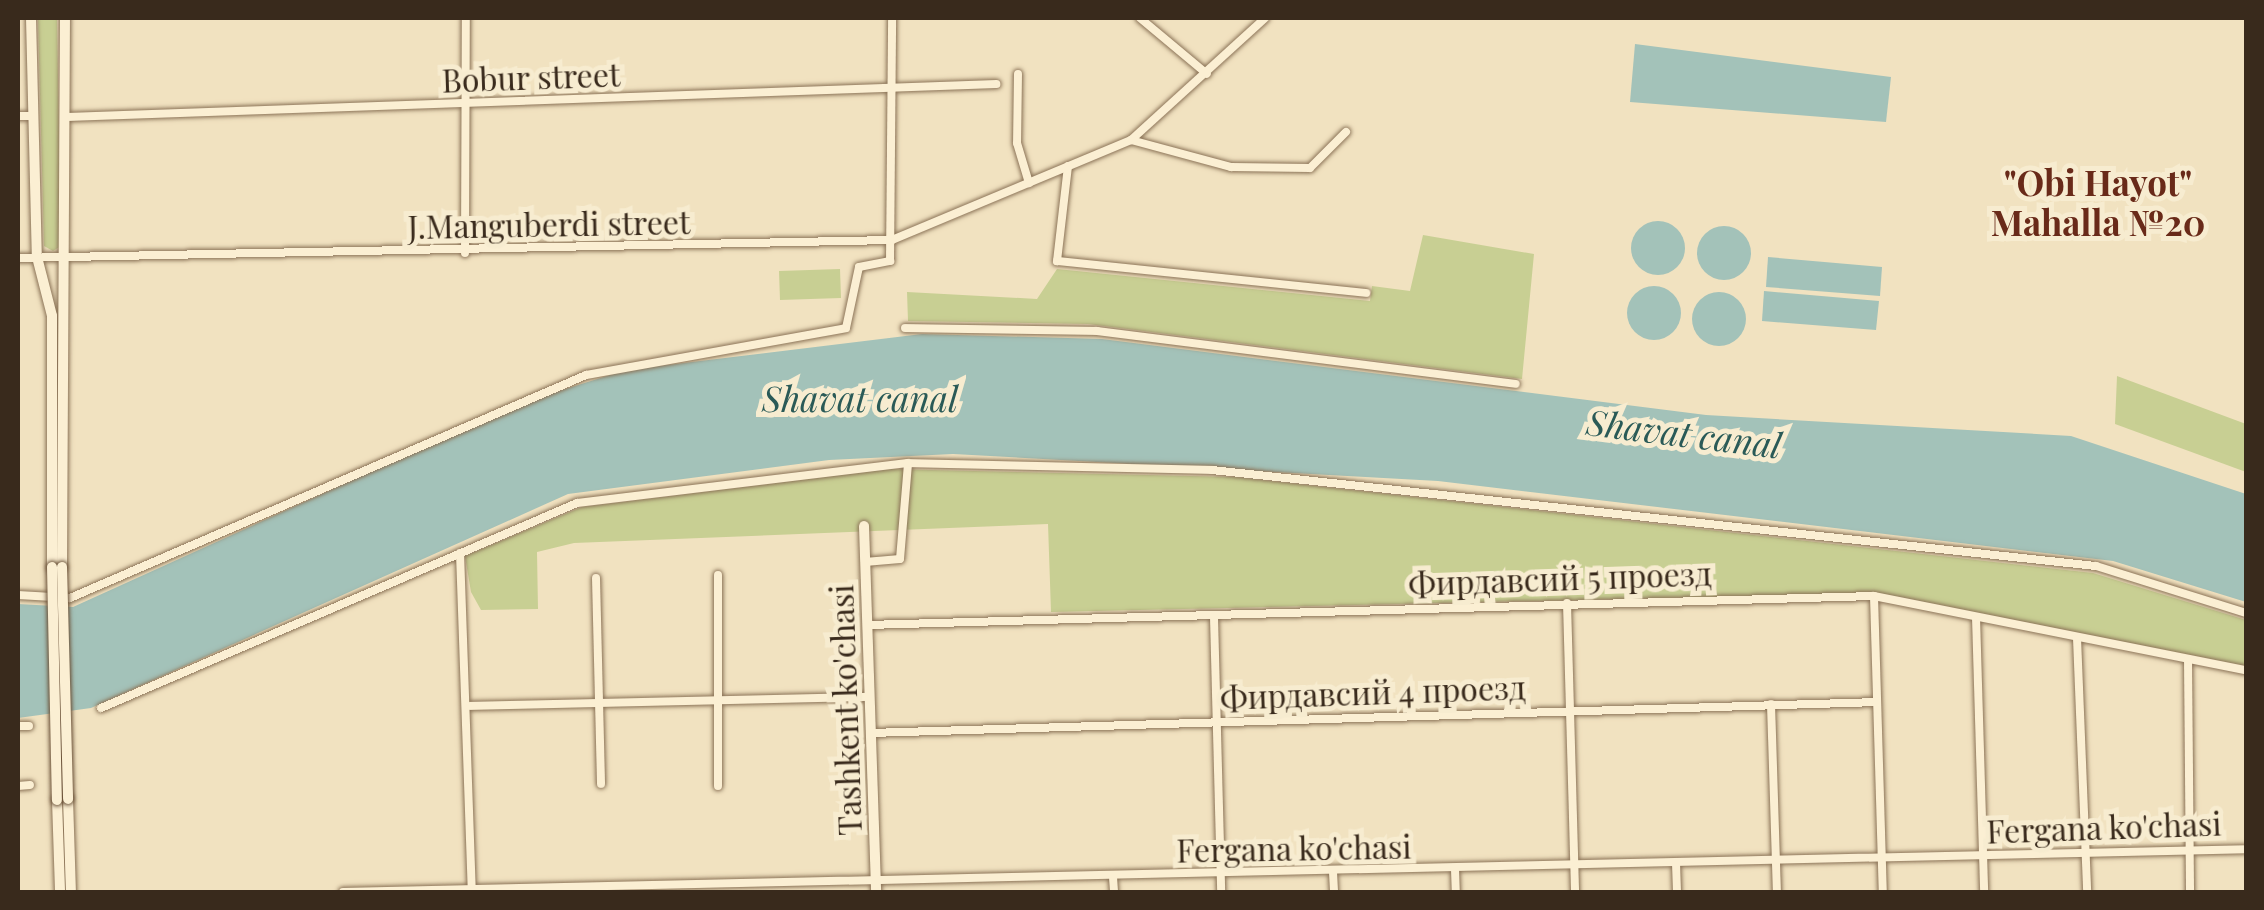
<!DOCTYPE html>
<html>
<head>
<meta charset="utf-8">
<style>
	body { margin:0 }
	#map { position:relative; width:2264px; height:910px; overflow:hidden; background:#f1e2c0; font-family:"Playfair Display",serif }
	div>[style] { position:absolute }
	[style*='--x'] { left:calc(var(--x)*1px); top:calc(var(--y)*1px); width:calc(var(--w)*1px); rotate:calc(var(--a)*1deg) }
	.green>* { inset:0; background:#c8cf93 }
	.water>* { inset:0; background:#a3c2b9 }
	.round { border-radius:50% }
	.roads { filter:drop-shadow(0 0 2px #8b7357) drop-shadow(0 0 2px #8b7357) }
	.street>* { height:8px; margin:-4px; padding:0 4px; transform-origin:4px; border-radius:4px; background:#fbefd3 }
	.secondary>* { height:10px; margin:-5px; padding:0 5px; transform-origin:5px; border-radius:5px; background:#fbefd3 }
	.bridges { filter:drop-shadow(0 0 2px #6c533a) drop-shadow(0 0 2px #6c533a) }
	.secondary-bridge>* { height:10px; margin:-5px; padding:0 5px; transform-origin:5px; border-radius:5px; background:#fbefd3 }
	span { translate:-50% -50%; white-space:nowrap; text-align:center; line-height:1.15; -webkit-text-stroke:10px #f7ecd0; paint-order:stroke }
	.street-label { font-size:32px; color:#392a1c }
	.neighbourhood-label { font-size:35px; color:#692a19; font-weight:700 }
	.water-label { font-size:35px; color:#2a5a57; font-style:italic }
	.frame { position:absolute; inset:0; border:20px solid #392a1c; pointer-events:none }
</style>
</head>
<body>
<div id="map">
	<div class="green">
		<i style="clip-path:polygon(38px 18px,57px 18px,61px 246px,53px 251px,44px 246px)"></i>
		<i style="clip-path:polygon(1423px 235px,1534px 254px,1522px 379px,1088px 324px,908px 321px,907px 292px,1037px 299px,1057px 269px,1370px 301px,1372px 286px,1410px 291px)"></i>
		<i style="clip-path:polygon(840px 269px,841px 298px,780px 300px,779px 271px)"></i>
		<i style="clip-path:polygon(2117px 376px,2246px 424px,2246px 472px,2115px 424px)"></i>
		<i style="clip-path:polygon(889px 469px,1235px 477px,2093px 573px,2246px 620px,2246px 666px,1879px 593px,1051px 612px,1048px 524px,574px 543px,537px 552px,538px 609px,481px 610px,471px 592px,465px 556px,582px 507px)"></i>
	</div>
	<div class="water">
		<i style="clip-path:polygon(1635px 44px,1891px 77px,1886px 122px,1630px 102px)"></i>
		<i class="round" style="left:1631px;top:221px;width:54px;height:54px"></i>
		<i class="round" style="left:1697px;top:226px;width:54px;height:54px"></i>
		<i style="clip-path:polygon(1768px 257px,1882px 267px,1880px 296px,1766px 287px)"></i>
		<i class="round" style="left:1627px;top:286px;width:54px;height:54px"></i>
		<i style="clip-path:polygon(1764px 291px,1879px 301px,1876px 330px,1762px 321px)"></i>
		<i class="round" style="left:1692px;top:292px;width:54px;height:54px"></i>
		<i style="clip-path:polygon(922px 334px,1102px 339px,1706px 415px,2071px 436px,2246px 494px,2246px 602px,2113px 561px,1438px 481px,953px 454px,829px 460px,568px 494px,91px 708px,18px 718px,18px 604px,73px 607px,527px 401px,626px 370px)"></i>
	</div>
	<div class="roads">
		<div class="street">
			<i style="--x:1140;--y:18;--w:87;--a:39.9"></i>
			<i style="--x:1018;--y:74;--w:69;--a:90.8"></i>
			<i style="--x:1017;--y:143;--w:42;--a:73.3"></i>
			<i style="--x:18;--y:116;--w:15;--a:0"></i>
			<i style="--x:67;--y:117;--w:930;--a:-2.03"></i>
			<i style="--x:1131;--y:140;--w:104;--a:15.1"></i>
			<i style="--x:1231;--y:167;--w:79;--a:0.7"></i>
			<i style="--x:1310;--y:168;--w:51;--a:-45"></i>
			<i style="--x:1068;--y:166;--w:96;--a:96.6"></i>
			<i style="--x:1057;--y:261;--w:311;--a:5.9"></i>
			<i style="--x:465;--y:253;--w:235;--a:-89.8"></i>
			<i style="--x:18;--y:258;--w:874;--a:-1.18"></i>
			<i style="--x:892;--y:240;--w:259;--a:-22.7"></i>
			<i style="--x:1131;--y:140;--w:181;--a:-42.3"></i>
			<i style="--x:905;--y:328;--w:192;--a:0.9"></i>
			<i style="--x:1097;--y:331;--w:422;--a:7.2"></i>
			<i style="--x:460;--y:553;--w:339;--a:88"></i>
			<i style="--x:865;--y:562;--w:35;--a:-5"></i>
			<i style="--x:900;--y:559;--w:96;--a:-85.2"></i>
			<i style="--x:908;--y:463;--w:304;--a:1.3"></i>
			<i style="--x:1212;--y:470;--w:889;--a:6.2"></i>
			<i style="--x:2096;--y:566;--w:157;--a:17.4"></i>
			<i style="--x:718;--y:575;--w:211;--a:90"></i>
			<i style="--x:596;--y:578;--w:206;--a:88.6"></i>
			<i style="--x:18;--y:595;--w:52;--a:3.3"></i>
			<i style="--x:70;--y:598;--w:562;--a:-23.37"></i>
			<i style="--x:586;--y:375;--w:264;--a:-10.2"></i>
			<i style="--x:846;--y:328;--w:62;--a:-78"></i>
			<i style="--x:859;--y:267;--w:32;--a:-11"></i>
			<i style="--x:890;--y:261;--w:243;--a:-89.5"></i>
			<i style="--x:1874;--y:596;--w:296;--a:88.3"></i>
			<i style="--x:1567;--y:603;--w:289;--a:88.4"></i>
			<i style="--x:1214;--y:617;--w:275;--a:88.5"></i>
			<i style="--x:1976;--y:617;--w:275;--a:88.3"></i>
			<i style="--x:867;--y:625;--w:1007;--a:-1.65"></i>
			<i style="--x:1874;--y:596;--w:379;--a:11.3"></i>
			<i style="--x:2077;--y:638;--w:254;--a:87.7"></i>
			<i style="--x:2188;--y:659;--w:233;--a:89.5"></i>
			<i style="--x:1771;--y:704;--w:188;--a:88.2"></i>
			<i style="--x:470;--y:706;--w:399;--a:-1.3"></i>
			<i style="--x:101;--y:708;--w:518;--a:-23.3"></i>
			<i style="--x:577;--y:503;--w:333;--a:-6.9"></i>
			<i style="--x:18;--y:726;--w:11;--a:0"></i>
			<i style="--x:870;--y:733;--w:1007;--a:-1.76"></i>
			<i style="--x:18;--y:786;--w:12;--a:-5"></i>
			<i style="--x:1676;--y:863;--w:29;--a:88"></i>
			<i style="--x:1455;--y:869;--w:23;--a:88"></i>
			<i style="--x:1333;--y:872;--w:20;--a:87"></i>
			<i style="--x:1113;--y:877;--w:15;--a:86"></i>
			<i style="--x:343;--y:892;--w:1903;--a:-1.29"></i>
		</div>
		<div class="secondary">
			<i style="--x:31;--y:18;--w:239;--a:88.6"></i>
			<i style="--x:37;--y:257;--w:61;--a:75.7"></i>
			<i style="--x:52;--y:316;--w:251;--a:90"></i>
			<i style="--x:864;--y:526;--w:366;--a:88.1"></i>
			<i style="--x:62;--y:567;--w:549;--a:-89.69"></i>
			<i style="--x:68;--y:799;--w:93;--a:88.2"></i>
			<i style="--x:57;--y:800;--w:92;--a:88.1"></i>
		</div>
	</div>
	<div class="bridges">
		<div class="secondary-bridge">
			<i style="--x:52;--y:567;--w:233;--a:88.8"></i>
			<i style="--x:62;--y:567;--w:232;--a:88.5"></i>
		</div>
	</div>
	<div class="street-label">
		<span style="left:531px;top:77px;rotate:-2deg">Bobur street</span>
		<span style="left:549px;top:224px;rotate:-1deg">J.Manguberdi street</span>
		<span style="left:1560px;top:578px;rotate:-2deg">Фирдавсий 5 проезд</span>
		<span style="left:1373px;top:692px;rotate:-2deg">Фирдавсий 4 проезд</span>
		<span style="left:845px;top:710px;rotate:-92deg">Tashkent ko'chasi</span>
		<span style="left:2104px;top:827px;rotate:-2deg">Fergana ko'chasi</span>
		<span style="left:1294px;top:848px;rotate:-1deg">Fergana ko'chasi</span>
	</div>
	<div class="neighbourhood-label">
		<span style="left:2098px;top:202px">"Obi Hayot"<br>Mahalla №20</span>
	</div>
	<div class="water-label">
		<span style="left:860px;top:398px">Shavat canal</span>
		<span style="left:1684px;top:433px;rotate:7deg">Shavat canal</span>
	</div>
	<div class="frame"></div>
</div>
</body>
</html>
